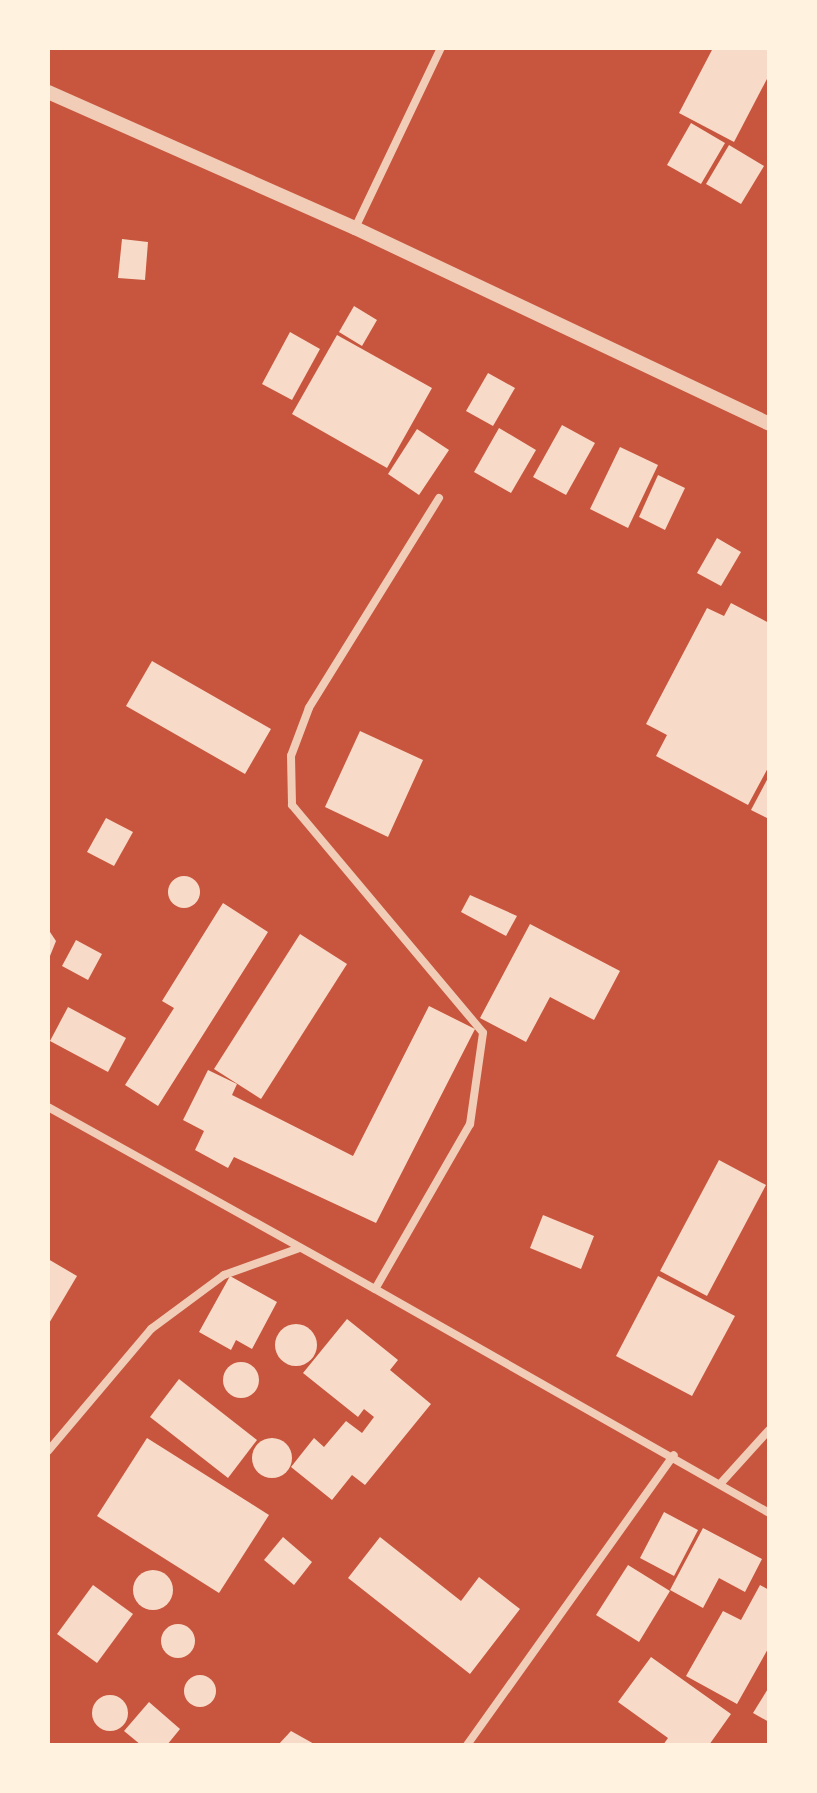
<!DOCTYPE html>
<html>
<head>
<meta charset="utf-8">
<style>
	body { margin:0 }
	#map { position:relative; width:817px; height:1793px; overflow:hidden; background:#c8553d; font-family:"Work Sans",sans-serif }
	div>[style] { position:absolute }
	[style*='--x'] { left:calc(var(--x)*1px); top:calc(var(--y)*1px); width:calc(var(--w)*1px); rotate:calc(var(--a)*1deg) }
	.building>* { inset:0; background:#f7dbc8 }
	.round { border-radius:50% }
	.minor>* { height:8px; margin:-4px; padding:0 4px; transform-origin:4px; border-radius:4px; background:#f1ccb7 }
	.tertiary>* { height:14px; margin:-7px; padding:0 7px; transform-origin:7px; border-radius:7px; background:#f1ccb7 }
	span { translate:-50% -50%; white-space:nowrap; text-align:center; line-height:1.15; -webkit-text-stroke:6px #fff3e0; paint-order:stroke }
	.frame { position:absolute; inset:0; border:50px solid #fff3e0; pointer-events:none }
</style>
</head>
<body>
<div id="map">
	<div class="building">
		<i style="clip-path:polygon(713px 48px,769px 48px,769px 75px,734px 142px,679px 113px)"></i>
		<i style="clip-path:polygon(691px 123px,725px 143px,701px 184px,667px 165px)"></i>
		<i style="clip-path:polygon(729px 145px,764px 166px,741px 204px,706px 184px)"></i>
		<i style="clip-path:polygon(122px 239px,148px 242px,145px 280px,118px 278px)"></i>
		<i style="clip-path:polygon(354px 306px,377px 320px,362px 346px,339px 332px)"></i>
		<i style="clip-path:polygon(290px 332px,320px 349px,292px 400px,262px 384px)"></i>
		<i style="clip-path:polygon(337px 335px,432px 388px,387px 468px,292px 414px)"></i>
		<i style="clip-path:polygon(488px 373px,515px 388px,493px 426px,466px 411px)"></i>
		<i style="clip-path:polygon(562px 425px,595px 443px,566px 495px,533px 477px)"></i>
		<i style="clip-path:polygon(499px 428px,536px 450px,511px 493px,474px 472px)"></i>
		<i style="clip-path:polygon(417px 429px,449px 450px,419px 495px,388px 474px)"></i>
		<i style="clip-path:polygon(620px 447px,658px 465px,628px 528px,590px 509px)"></i>
		<i style="clip-path:polygon(658px 475px,685px 488px,665px 530px,639px 517px)"></i>
		<i style="clip-path:polygon(717px 538px,741px 552px,721px 586px,697px 573px)"></i>
		<i style="clip-path:polygon(731px 603px,769px 623px,769px 766px,748px 805px,656px 756px,667px 735px,646px 724px,707px 608px,724px 616px)"></i>
		<i style="clip-path:polygon(152px 661px,271px 729px,245px 774px,126px 706px)"></i>
		<i style="clip-path:polygon(360px 731px,423px 760px,388px 837px,325px 807px)"></i>
		<i style="clip-path:polygon(769px 776px,769px 819px,751px 810px)"></i>
		<i style="clip-path:polygon(106px 818px,133px 832px,114px 866px,87px 852px)"></i>
		<i class="round" style="left:168px;top:876px;width:32px;height:32px"></i>
		<i style="clip-path:polygon(470px 895px,517px 916px,506px 936px,461px 912px)"></i>
		<i style="clip-path:polygon(223px 903px,268px 932px,158px 1106px,125px 1085px,174px 1008px,162px 1001px)"></i>
		<i style="clip-path:polygon(530px 924px,620px 971px,594px 1020px,550px 997px,526px 1042px,480px 1018px)"></i>
		<i style="clip-path:polygon(48px 929px,56px 941px,48px 961px)"></i>
		<i style="clip-path:polygon(300px 934px,347px 964px,261px 1099px,214px 1069px)"></i>
		<i style="clip-path:polygon(76px 940px,102px 954px,88px 980px,62px 966px)"></i>
		<i style="clip-path:polygon(429px 1006px,475px 1029px,376px 1223px,234px 1157px,228px 1168px,195px 1150px,204px 1131px,183px 1120px,208px 1070px,237px 1084px,232px 1095px,353px 1156px)"></i>
		<i style="clip-path:polygon(68px 1007px,126px 1038px,108px 1072px,50px 1041px)"></i>
		<i style="clip-path:polygon(719px 1160px,766px 1185px,707px 1296px,660px 1271px)"></i>
		<i style="clip-path:polygon(543px 1215px,594px 1236px,581px 1269px,530px 1248px)"></i>
		<i style="clip-path:polygon(48px 1259px,77px 1276px,48px 1325px)"></i>
		<i style="clip-path:polygon(230px 1276px,277px 1302px,252px 1349px,236px 1340px,231px 1350px,199px 1332px)"></i>
		<i style="clip-path:polygon(658px 1276px,735px 1316px,692px 1396px,616px 1356px)"></i>
		<i style="clip-path:polygon(347px 1319px,398px 1360px,390px 1370px,431px 1404px,365px 1485px,352px 1475px,332px 1500px,291px 1467px,314px 1438px,324px 1447px,346px 1421px,362px 1433px,374px 1417px,364px 1409px,358px 1417px,303px 1373px)"></i>
		<i class="round" style="left:275px;top:1324px;width:42px;height:42px"></i>
		<i class="round" style="left:223px;top:1362px;width:36px;height:36px"></i>
		<i style="clip-path:polygon(179px 1379px,257px 1440px,228px 1478px,150px 1417px)"></i>
		<i class="round" style="left:252px;top:1438px;width:40px;height:40px"></i>
		<i style="clip-path:polygon(147px 1438px,269px 1515px,219px 1593px,97px 1516px)"></i>
		<i style="clip-path:polygon(664px 1512px,698px 1530px,674px 1576px,640px 1558px)"></i>
		<i style="clip-path:polygon(703px 1528px,762px 1559px,745px 1592px,719px 1578px,703px 1608px,670px 1590px)"></i>
		<i style="clip-path:polygon(283px 1537px,312px 1562px,294px 1585px,264px 1560px)"></i>
		<i style="clip-path:polygon(380px 1537px,461px 1601px,479px 1577px,520px 1609px,470px 1674px,348px 1578px)"></i>
		<i style="clip-path:polygon(628px 1565px,670px 1591px,639px 1642px,596px 1615px)"></i>
		<i class="round" style="left:133px;top:1570px;width:40px;height:40px"></i>
		<i style="clip-path:polygon(93px 1585px,133px 1614px,97px 1663px,57px 1634px)"></i>
		<i style="clip-path:polygon(760px 1585px,769px 1590px,769px 1647px,737px 1704px,686px 1676px,723px 1611px,741px 1620px)"></i>
		<i class="round" style="left:161px;top:1624px;width:34px;height:34px"></i>
		<i style="clip-path:polygon(651px 1657px,731px 1714px,709px 1745px,663px 1745px,668px 1738px,618px 1702px)"></i>
		<i class="round" style="left:184px;top:1675px;width:32px;height:32px"></i>
		<i style="clip-path:polygon(769px 1687px,769px 1722px,753px 1713px)"></i>
		<i class="round" style="left:92px;top:1695px;width:36px;height:36px"></i>
		<i style="clip-path:polygon(149px 1702px,180px 1729px,167px 1745px,141px 1745px,124px 1731px)"></i>
		<i style="clip-path:polygon(291px 1731px,316px 1745px,278px 1745px)"></i>
	</div>
	<div class="minor">
		<i style="--x:355;--y:228;--w:199;--a:-64.5"></i>
		<i style="--x:439;--y:498;--w:247;--a:121.8"></i>
		<i style="--x:309;--y:708;--w:51;--a:110.6"></i>
		<i style="--x:291;--y:756;--w:49;--a:88.8"></i>
		<i style="--x:292;--y:805;--w:297;--a:50"></i>
		<i style="--x:483;--y:1033;--w:92;--a:98.1"></i>
		<i style="--x:470;--y:1124;--w:190;--a:119.9"></i>
		<i style="--x:375;--y:1289;--w:453;--a:29.6"></i>
		<i style="--x:48;--y:1107;--w:374;--a:29.1"></i>
		<i style="--x:48;--y:1451;--w:160;--a:-49.8"></i>
		<i style="--x:151;--y:1329;--w:91;--a:-36.5"></i>
		<i style="--x:224;--y:1275;--w:81;--a:-19.6"></i>
		<i style="--x:721;--y:1483;--w:72;--a:-47.8"></i>
		<i style="--x:467;--y:1745;--w:356;--a:-54.5"></i>
	</div>
	<div class="tertiary">
		<i style="--x:48;--y:92;--w:336;--a:23.9"></i>
		<i style="--x:355;--y:228;--w:458;--a:25.3"></i>
	</div>
	<div class="frame"></div>
</div>
</body>
</html>
